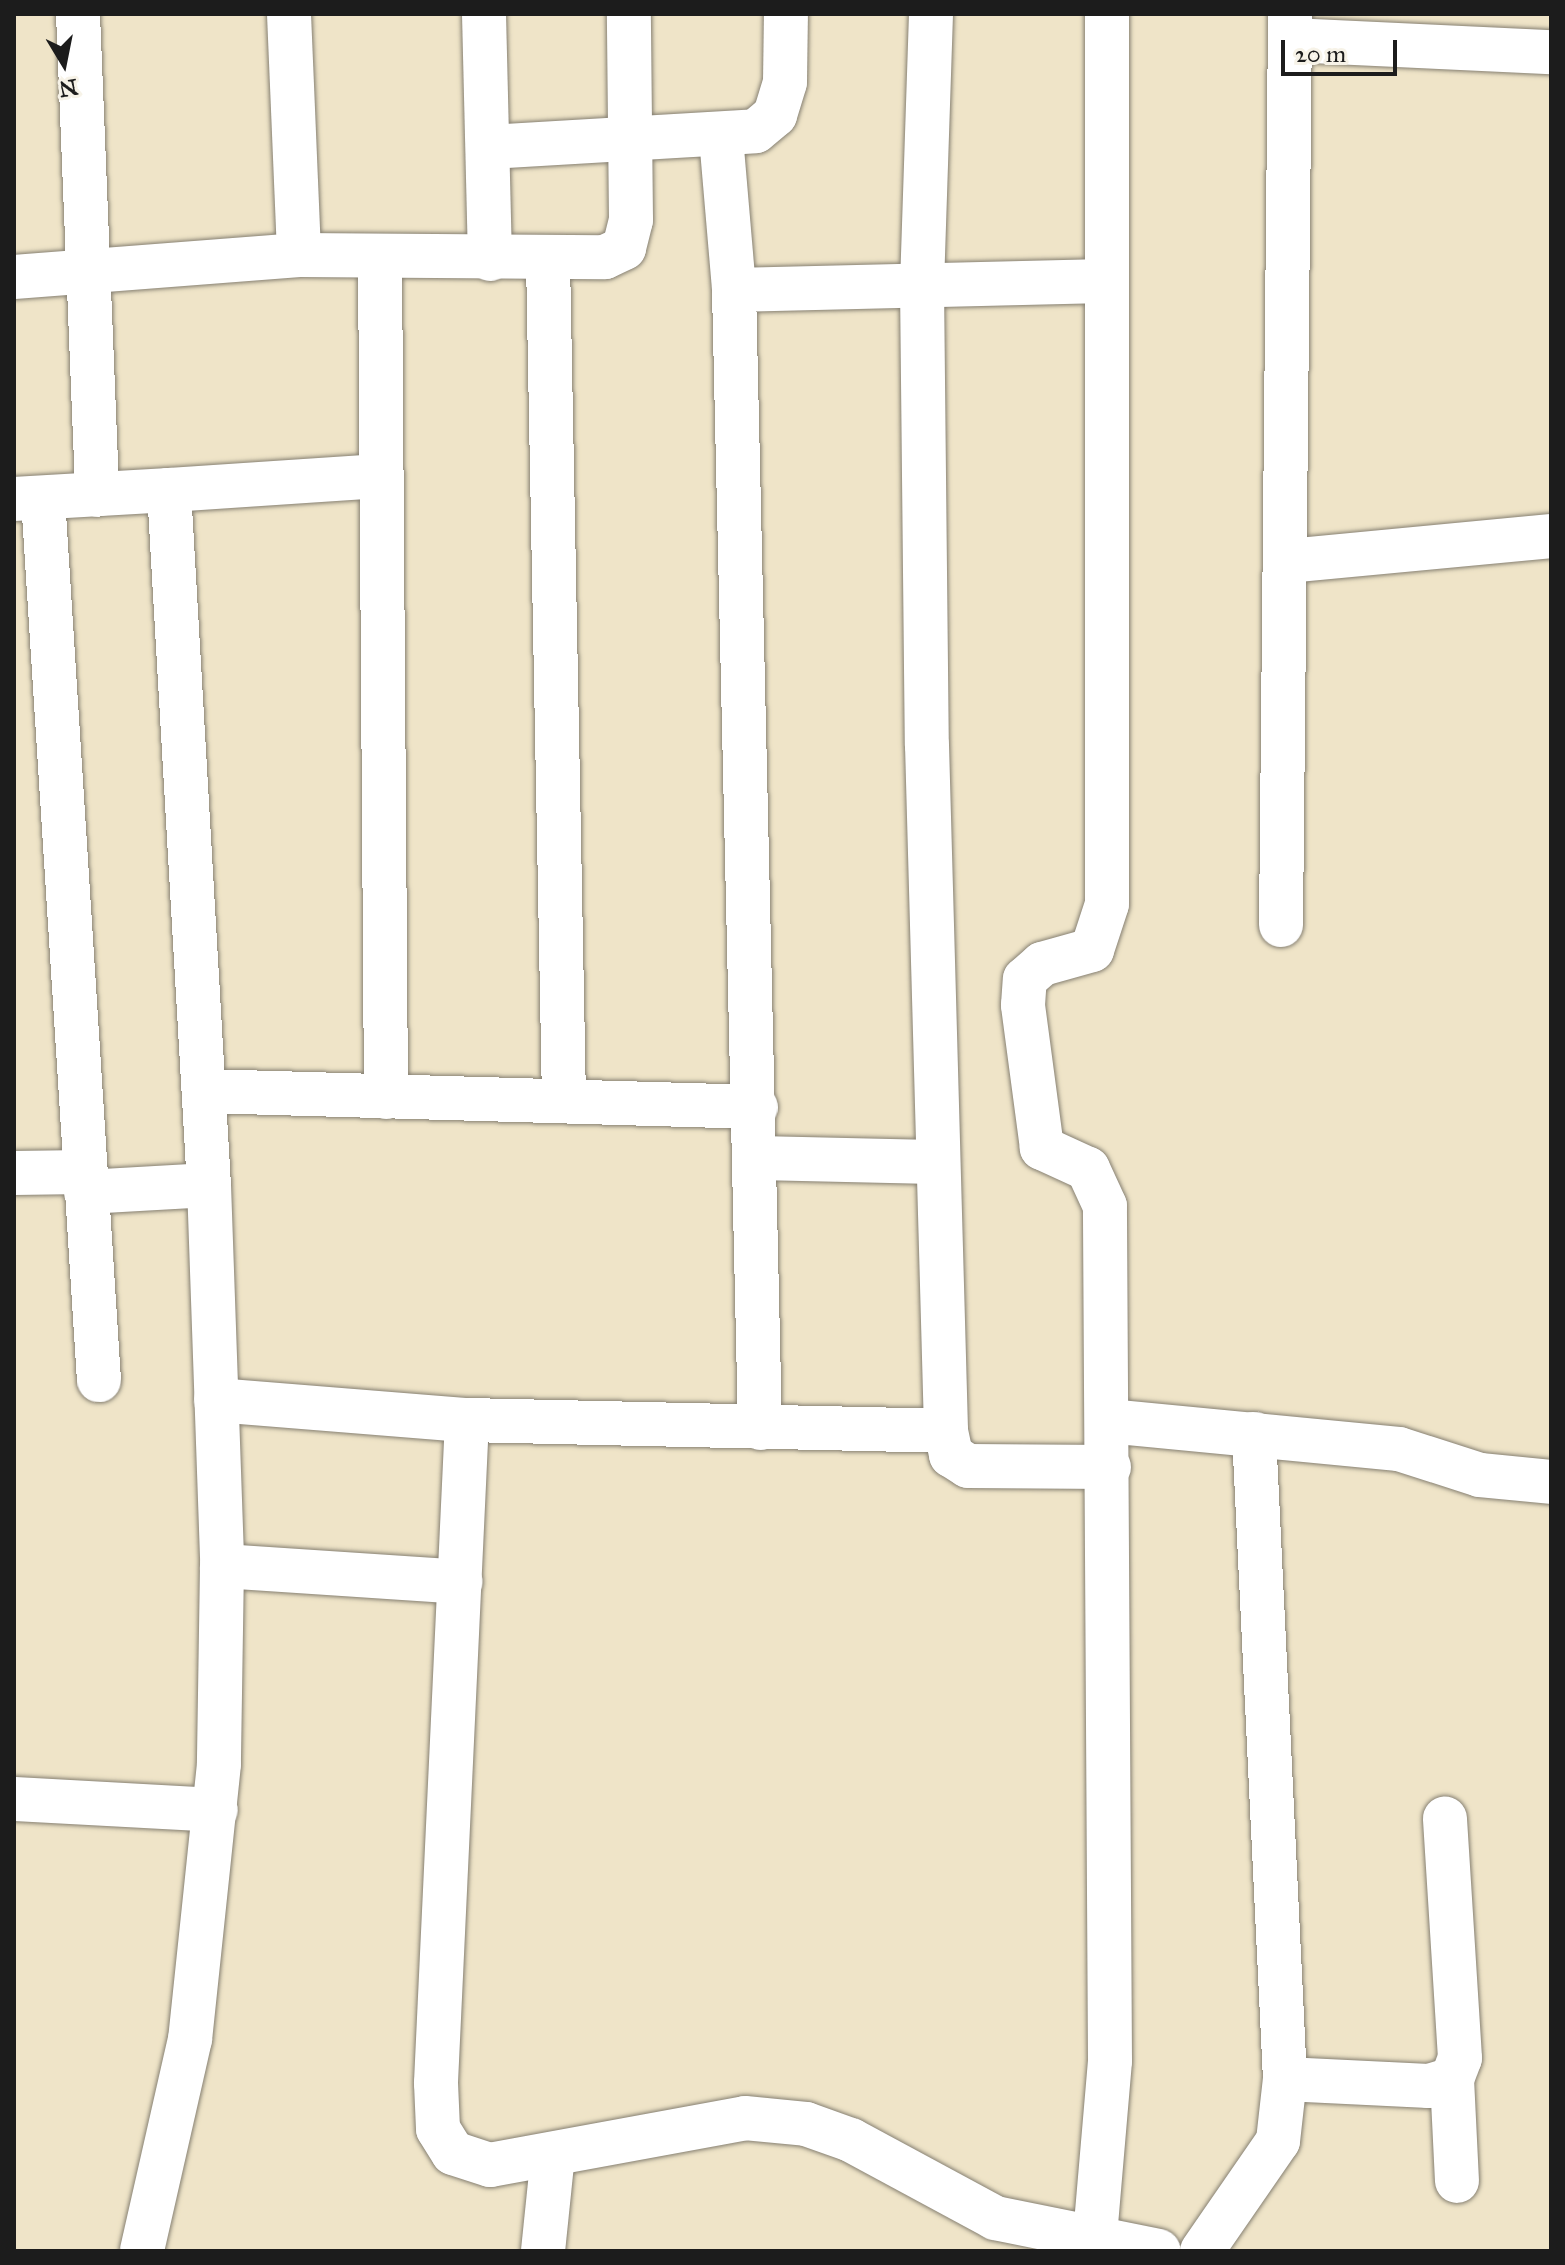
<!DOCTYPE html>
<html>
<head>
<meta charset="utf-8">
<style>
	body { margin:0 }
	#map { position:relative; width:1565px; height:2265px; overflow:hidden; background:#efe4c8; font-family:"IM FELL Great Primer",serif }
	div>[style] { position:absolute }
	[style*='--x'] { left:calc(var(--x)*1px); top:calc(var(--y)*1px); width:calc(var(--w)*1px); rotate:calc(var(--a)*1deg) }
	.roads { filter:drop-shadow(0 0 2px #868072) drop-shadow(0 0 2px #868072) }
	.minor>* { height:44px; margin:-22px; padding:0 22px; transform-origin:22px; border-radius:22px; background:#fff }
	span { translate:-50% -50%; white-space:nowrap; text-align:center; line-height:1.15; -webkit-text-stroke:6px #f7f3e8; paint-order:stroke }
	.frame { position:absolute; inset:0; border:16px solid #1c1c1c; pointer-events:none }
	.north { position:absolute; left:24px; top:24px; width:80px; height:80px; -webkit-text-stroke:6px #f7f3e8; paint-order:stroke; rotate:170deg; font-size:22px; font-weight:700; line-height:32px; text-align:center; color:#1c1c1c }
	.north::after { content:''; display:block; margin:auto; width:28px; height:36px; background:#1c1c1c; clip-path:polygon(50% 0,100% 100%,50% 72%,0 100%) }
	.scale { position:absolute; left:1281px; top:40px; width:116px; height:36px; box-sizing:border-box; border:4px solid #1c1c1c; border-top:0; padding-left:10px; font-size:24px; line-height:28px; white-space:nowrap; color:#1c1c1c; -webkit-text-stroke:6px #f7f3e8; paint-order:stroke }
</style>
</head>
<body>
<div id="map">
	<div class="roads">
		<div class="minor">
			<i style="--x:78;--y:14;--w:481;--a:87.7"></i>
			<i style="--x:289;--y:14;--w:241;--a:87.6"></i>
			<i style="--x:484;--y:14;--w:245;--a:88.6"></i>
			<i style="--x:931;--y:14;--w:271;--a:91.9"></i>
			<i style="--x:922;--y:285;--w:460;--a:89.4"></i>
			<i style="--x:927;--y:745;--w:686;--a:88.41"></i>
			<i style="--x:946;--y:1431;--w:25;--a:78"></i>
			<i style="--x:951;--y:1455;--w:20;--a:33"></i>
			<i style="--x:968;--y:1466;--w:141;--a:0.4"></i>
			<i style="--x:1292;--y:40;--w:259;--a:2.7"></i>
			<i style="--x:721;--y:137;--w:154;--a:85.1"></i>
			<i style="--x:734;--y:290;--w:1138;--a:88.69"></i>
			<i style="--x:489;--y:147;--w:267;--a:-3.4"></i>
			<i style="--x:756;--y:131;--w:25;--a:-40"></i>
			<i style="--x:775;--y:115;--w:34;--a:-73"></i>
			<i style="--x:785;--y:82;--w:68;--a:-89.2"></i>
			<i style="--x:380;--y:257;--w:840;--a:89.59"></i>
			<i style="--x:548;--y:260;--w:841;--a:88.91"></i>
			<i style="--x:14;--y:277;--w:286;--a:-4.4"></i>
			<i style="--x:299;--y:255;--w:306;--a:0.4"></i>
			<i style="--x:605;--y:257;--w:21;--a:-25"></i>
			<i style="--x:624;--y:248;--w:29;--a:-76"></i>
			<i style="--x:631;--y:220;--w:206;--a:-90.6"></i>
			<i style="--x:734;--y:290;--w:370;--a:-1.4"></i>
			<i style="--x:169;--y:490;--w:212;--a:-3.8"></i>
			<i style="--x:43;--y:498;--w:884;--a:86.37"></i>
			<i style="--x:14;--y:499;--w:155;--a:-3.3"></i>
			<i style="--x:169;--y:490;--w:696;--a:86.71"></i>
			<i style="--x:209;--y:1185;--w:381;--a:88"></i>
			<i style="--x:222;--y:1566;--w:198;--a:90.9"></i>
			<i style="--x:219;--y:1764;--w:277;--a:96"></i>
			<i style="--x:190;--y:2039;--w:217;--a:102.8"></i>
			<i style="--x:1287;--y:561;--w:265;--a:-5.4"></i>
			<i style="--x:1281;--y:925;--w:911;--a:-89.43"></i>
			<i style="--x:205;--y:1091;--w:551;--a:1.66"></i>
			<i style="--x:758;--y:1158;--w:176;--a:1.3"></i>
			<i style="--x:14;--y:1173;--w:71;--a:-0.8"></i>
			<i style="--x:86;--y:1192;--w:123;--a:-3.3"></i>
			<i style="--x:216;--y:1400;--w:252;--a:4.6"></i>
			<i style="--x:467;--y:1420;--w:479;--a:1.3"></i>
			<i style="--x:467;--y:1420;--w:664;--a:92.68"></i>
			<i style="--x:436;--y:2083;--w:46;--a:87.5"></i>
			<i style="--x:438;--y:2129;--w:28;--a:58"></i>
			<i style="--x:453;--y:2153;--w:39;--a:18"></i>
			<i style="--x:490;--y:2165;--w:259;--a:-10.4"></i>
			<i style="--x:745;--y:2118;--w:61;--a:5.6"></i>
			<i style="--x:806;--y:2124;--w:48;--a:19.6"></i>
			<i style="--x:851;--y:2140;--w:164;--a:28.4"></i>
			<i style="--x:995;--y:2218;--w:167;--a:11.4"></i>
			<i style="--x:1108;--y:1421;--w:292;--a:5.5"></i>
			<i style="--x:1399;--y:1449;--w:85;--a:17.8"></i>
			<i style="--x:1480;--y:1475;--w:71;--a:5.6"></i>
			<i style="--x:222;--y:1566;--w:239;--a:3.8"></i>
			<i style="--x:14;--y:1799;--w:202;--a:3.1"></i>
			<i style="--x:1285;--y:2079;--w:144;--a:2.8"></i>
			<i style="--x:1429;--y:2086;--w:24;--a:-17"></i>
			<i style="--x:1452;--y:2079;--w:22;--a:-69"></i>
			<i style="--x:1460;--y:2058;--w:240;--a:-93.6"></i>
			<i style="--x:1452;--y:2079;--w:102;--a:87.2"></i>
			<i style="--x:1095;--y:2236;--w:176;--a:-85.1"></i>
			<i style="--x:1110;--y:2061;--w:855;--a:-90.34"></i>
			<i style="--x:1105;--y:1206;--w:41;--a:-114.7"></i>
			<i style="--x:1088;--y:1169;--w:51;--a:-155.5"></i>
			<i style="--x:1042;--y:1148;--w:144;--a:-97.6"></i>
			<i style="--x:1023;--y:1005;--w:26;--a:-86"></i>
			<i style="--x:1025;--y:979;--w:23;--a:-41"></i>
			<i style="--x:1042;--y:964;--w:52;--a:-15.6"></i>
			<i style="--x:1092;--y:950;--w:48;--a:-71.9"></i>
			<i style="--x:1107;--y:904;--w:890;--a:-90"></i>
			<i style="--x:543;--y:2251;--w:97;--a:-84.1"></i>
			<i style="--x:1202;--y:2251;--w:134;--a:-55.4"></i>
			<i style="--x:1278;--y:2141;--w:62;--a:-83.6"></i>
			<i style="--x:1285;--y:2079;--w:646;--a:-92.75"></i>
		</div>
	</div>
	<div class="frame"></div>
	<div class="north">N</div>
	<div class="scale">20 m</div>
</div>
</body>
</html>
